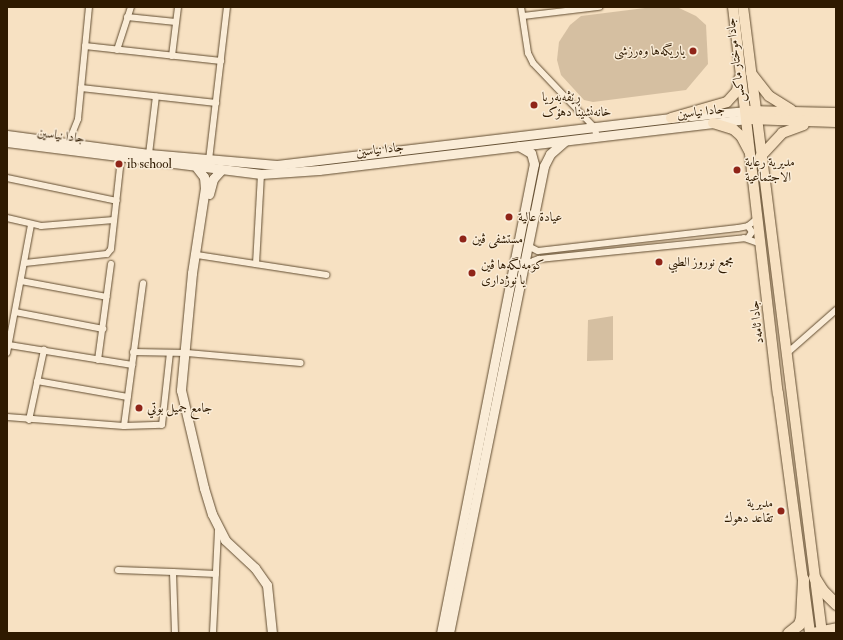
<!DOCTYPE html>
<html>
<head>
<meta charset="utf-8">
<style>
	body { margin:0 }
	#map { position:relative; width:843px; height:640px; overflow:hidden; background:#f7e1c2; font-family:"IM FELL Double Pica",Amiri,serif }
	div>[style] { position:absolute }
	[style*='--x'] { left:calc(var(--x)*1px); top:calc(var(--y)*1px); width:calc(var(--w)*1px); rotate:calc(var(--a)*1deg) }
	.green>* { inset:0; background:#d5bfa1 }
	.roads { filter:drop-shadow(0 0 1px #614c30) drop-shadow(0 0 1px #614c30) }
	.street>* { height:6px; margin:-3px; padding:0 3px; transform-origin:3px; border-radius:3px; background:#faecd7 }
	.secondary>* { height:9px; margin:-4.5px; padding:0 4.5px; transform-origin:4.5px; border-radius:4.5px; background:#faecd7 }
	.primary>* { height:10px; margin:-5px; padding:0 5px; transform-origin:5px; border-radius:5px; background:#f7e1c2 }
	.highway>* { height:11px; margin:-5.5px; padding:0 5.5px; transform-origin:5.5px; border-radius:5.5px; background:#f7e1c2 }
	.dots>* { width:11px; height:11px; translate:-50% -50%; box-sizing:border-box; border:2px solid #faecd7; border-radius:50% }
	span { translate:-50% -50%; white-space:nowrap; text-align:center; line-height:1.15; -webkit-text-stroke:3px #faecd7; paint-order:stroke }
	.poi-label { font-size:13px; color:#2f1a00 }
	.right { translate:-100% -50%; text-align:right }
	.left { translate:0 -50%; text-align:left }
	.street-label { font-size:13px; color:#2f1a00 }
	.frame { position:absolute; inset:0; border:8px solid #2f1a00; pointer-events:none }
</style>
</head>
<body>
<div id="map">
	<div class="green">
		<i style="clip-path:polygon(653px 7px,677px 7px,696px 16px,706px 25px,708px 64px,686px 90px,593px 102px,584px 100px,561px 75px,557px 60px,559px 42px,570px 25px,581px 16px)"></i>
		<i style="clip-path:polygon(613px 316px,613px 360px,587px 361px,588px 320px)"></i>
	</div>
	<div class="roads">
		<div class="street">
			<i style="--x:521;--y:7;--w:47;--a:81.3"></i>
			<i style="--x:528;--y:53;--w:11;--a:63"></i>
			<i style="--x:533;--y:63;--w:88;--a:46.4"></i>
			<i style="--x:594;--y:127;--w:9;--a:72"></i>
			<i style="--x:523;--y:16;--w:77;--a:-6.8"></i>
			<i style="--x:127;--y:17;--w:49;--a:5.8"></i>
			<i style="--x:85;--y:46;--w:137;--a:6.3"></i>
			<i style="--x:117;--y:50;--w:45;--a:-72"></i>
			<i style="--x:172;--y:56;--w:49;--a:-83"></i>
			<i style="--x:81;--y:88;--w:136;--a:6.3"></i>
			<i style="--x:68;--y:144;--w:27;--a:-68"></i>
			<i style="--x:78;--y:119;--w:113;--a:-84.4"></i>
			<i style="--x:149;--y:154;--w:58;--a:-83.1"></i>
			<i style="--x:209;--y:160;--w:154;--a:-83.3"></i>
			<i style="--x:7;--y:178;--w:112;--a:11.8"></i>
			<i style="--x:7;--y:218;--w:35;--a:13"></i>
			<i style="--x:41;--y:226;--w:73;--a:-4.7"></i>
			<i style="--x:748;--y:226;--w:7;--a:56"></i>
			<i style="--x:752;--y:232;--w:7;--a:124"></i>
			<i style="--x:528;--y:246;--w:11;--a:27"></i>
			<i style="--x:538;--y:251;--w:201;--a:-6.6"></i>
			<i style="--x:738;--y:228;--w:10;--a:-11"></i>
			<i style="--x:748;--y:226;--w:13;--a:-39"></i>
			<i style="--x:197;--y:255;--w:131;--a:8.8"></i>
			<i style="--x:25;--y:263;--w:82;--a:-6.3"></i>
			<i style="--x:107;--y:254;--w:6;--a:-51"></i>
			<i style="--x:111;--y:249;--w:92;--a:-83.7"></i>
			<i style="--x:256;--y:264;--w:90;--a:-86.8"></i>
			<i style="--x:525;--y:264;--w:15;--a:-20"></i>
			<i style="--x:539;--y:259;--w:206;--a:-5.8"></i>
			<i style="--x:744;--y:238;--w:18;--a:19"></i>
			<i style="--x:21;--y:281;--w:87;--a:10.5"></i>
			<i style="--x:15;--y:312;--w:90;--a:10.9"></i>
			<i style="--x:9;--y:345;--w:125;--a:9.2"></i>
			<i style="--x:133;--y:352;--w:54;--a:1.1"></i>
			<i style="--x:187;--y:353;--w:114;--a:5"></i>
			<i style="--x:7;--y:353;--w:130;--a:-79.4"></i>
			<i style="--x:786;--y:354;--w:67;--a:-41.3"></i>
			<i style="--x:98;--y:360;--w:97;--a:-82.3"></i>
			<i style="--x:37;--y:381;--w:92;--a:10"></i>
			<i style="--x:7;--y:417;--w:117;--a:4.4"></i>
			<i style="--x:124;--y:426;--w:38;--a:-2"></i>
			<i style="--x:162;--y:425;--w:72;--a:-83.7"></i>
			<i style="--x:29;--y:420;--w:72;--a:-77.9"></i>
			<i style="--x:124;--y:426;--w:144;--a:-82.4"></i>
			<i style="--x:118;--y:570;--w:55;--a:2.1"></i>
			<i style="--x:175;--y:633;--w:61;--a:-91.9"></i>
			<i style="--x:173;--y:572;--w:43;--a:2.7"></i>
			<i style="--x:213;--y:633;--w:104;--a:-87.2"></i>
		</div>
		<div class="secondary">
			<i style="--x:690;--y:116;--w:56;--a:-5.1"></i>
			<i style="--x:7;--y:135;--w:143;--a:7.6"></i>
			<i style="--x:149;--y:154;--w:128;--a:4.9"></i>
			<i style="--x:277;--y:165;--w:403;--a:-6.8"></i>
			<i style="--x:7;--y:142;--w:256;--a:7.2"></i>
			<i style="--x:261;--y:174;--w:58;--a:-3.9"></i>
			<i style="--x:319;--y:170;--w:431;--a:-6.8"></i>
			<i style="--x:197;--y:168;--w:11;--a:52"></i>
			<i style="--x:204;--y:177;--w:11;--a:85"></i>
			<i style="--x:205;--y:188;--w:86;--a:98.7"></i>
			<i style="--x:192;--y:273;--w:118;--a:95.4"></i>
			<i style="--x:181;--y:390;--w:101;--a:76.8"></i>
			<i style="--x:204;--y:488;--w:27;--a:73"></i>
			<i style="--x:212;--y:514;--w:29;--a:63"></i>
			<i style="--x:225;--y:540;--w:41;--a:43"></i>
			<i style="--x:255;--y:568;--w:21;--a:55"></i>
			<i style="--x:267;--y:585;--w:48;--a:84.1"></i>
			<i style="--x:209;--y:194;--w:16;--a:-75"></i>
			<i style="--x:213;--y:179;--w:12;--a:-48"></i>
			<i style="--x:441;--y:633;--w:478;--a:-78.8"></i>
			<i style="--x:534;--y:164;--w:11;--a:-105"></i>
			<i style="--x:531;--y:153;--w:14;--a:-150"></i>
			<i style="--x:449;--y:633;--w:477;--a:-78.5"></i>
			<i style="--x:544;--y:166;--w:13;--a:-63"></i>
			<i style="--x:550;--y:154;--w:20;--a:-41"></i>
		</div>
		<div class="primary">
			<i style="--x:733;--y:7;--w:389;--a:83.4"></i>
			<i style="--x:778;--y:393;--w:242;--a:82.4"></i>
			<i style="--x:743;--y:7;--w:631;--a:82.81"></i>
			<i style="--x:751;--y:73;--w:29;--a:52"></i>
			<i style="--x:769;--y:96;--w:26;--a:32"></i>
			<i style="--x:748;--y:111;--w:88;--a:1.3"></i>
			<i style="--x:671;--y:118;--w:58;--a:-15.9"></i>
			<i style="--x:727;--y:102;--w:15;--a:-48"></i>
			<i style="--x:737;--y:91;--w:12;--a:-81"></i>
			<i style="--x:749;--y:119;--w:87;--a:2"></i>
			<i style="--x:713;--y:123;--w:21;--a:17"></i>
			<i style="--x:733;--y:129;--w:11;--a:41"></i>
			<i style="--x:741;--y:136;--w:17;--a:62"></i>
			<i style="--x:760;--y:157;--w:33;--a:-47"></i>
			<i style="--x:782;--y:133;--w:23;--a:-20"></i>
		</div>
		<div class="highway">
			<i style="--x:814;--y:577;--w:15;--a:58"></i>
			<i style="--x:822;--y:590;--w:20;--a:45"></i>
			<i style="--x:788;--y:633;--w:14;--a:-39"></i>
			<i style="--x:799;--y:624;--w:6;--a:-72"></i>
			<i style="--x:801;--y:618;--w:39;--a:-87"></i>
			<i style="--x:813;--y:633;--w:24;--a:-12"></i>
		</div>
	</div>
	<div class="dots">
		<i style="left:693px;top:51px;background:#8f2418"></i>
		<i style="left:534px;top:105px;background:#8f2418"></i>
		<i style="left:119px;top:164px;background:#8f2418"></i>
		<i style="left:737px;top:170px;background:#8f2418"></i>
		<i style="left:509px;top:217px;background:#8f2418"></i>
		<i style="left:463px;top:239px;background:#8f2418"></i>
		<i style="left:659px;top:262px;background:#8f2418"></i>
		<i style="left:472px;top:273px;background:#8f2418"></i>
		<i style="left:139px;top:408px;background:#8f2418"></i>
		<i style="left:781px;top:511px;background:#8f2418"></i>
	</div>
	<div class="poi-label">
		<span class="right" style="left:685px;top:51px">ياريگەها وەرزشی</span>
		<span class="left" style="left:542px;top:105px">ڕێڤه‌به‌ریا<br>خانەنشينا دهۆک</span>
		<span class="left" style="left:745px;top:170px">مديرية رعاية<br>الاجتماعية</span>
		<span class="left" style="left:127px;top:164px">ib school</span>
		<span class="left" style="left:518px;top:217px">عيادة عالية</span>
		<span class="left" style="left:472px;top:239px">مستشفى ڤين</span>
		<span class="left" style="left:668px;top:262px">مجمع نوروز الطبي</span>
		<span class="left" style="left:481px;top:273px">کومەلگەها ڤین<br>یا نوژداری</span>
		<span class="left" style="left:147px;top:408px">جامع جميل بوتي</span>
		<span class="right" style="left:773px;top:511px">مديرية<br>تقاعد دهوك</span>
	</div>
	<div class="street-label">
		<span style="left:736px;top:60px;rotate:-97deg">جادا موختار ماكس</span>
		<span style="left:701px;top:112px;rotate:-7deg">جادا نیاسین</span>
		<span style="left:61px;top:136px;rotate:8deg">جادا نیاسین</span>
		<span style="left:380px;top:150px;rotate:-7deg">جادا نیاسین</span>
		<span style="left:757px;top:322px;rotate:-97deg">جادا ئامەد</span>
	</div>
	<div class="frame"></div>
</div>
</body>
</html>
